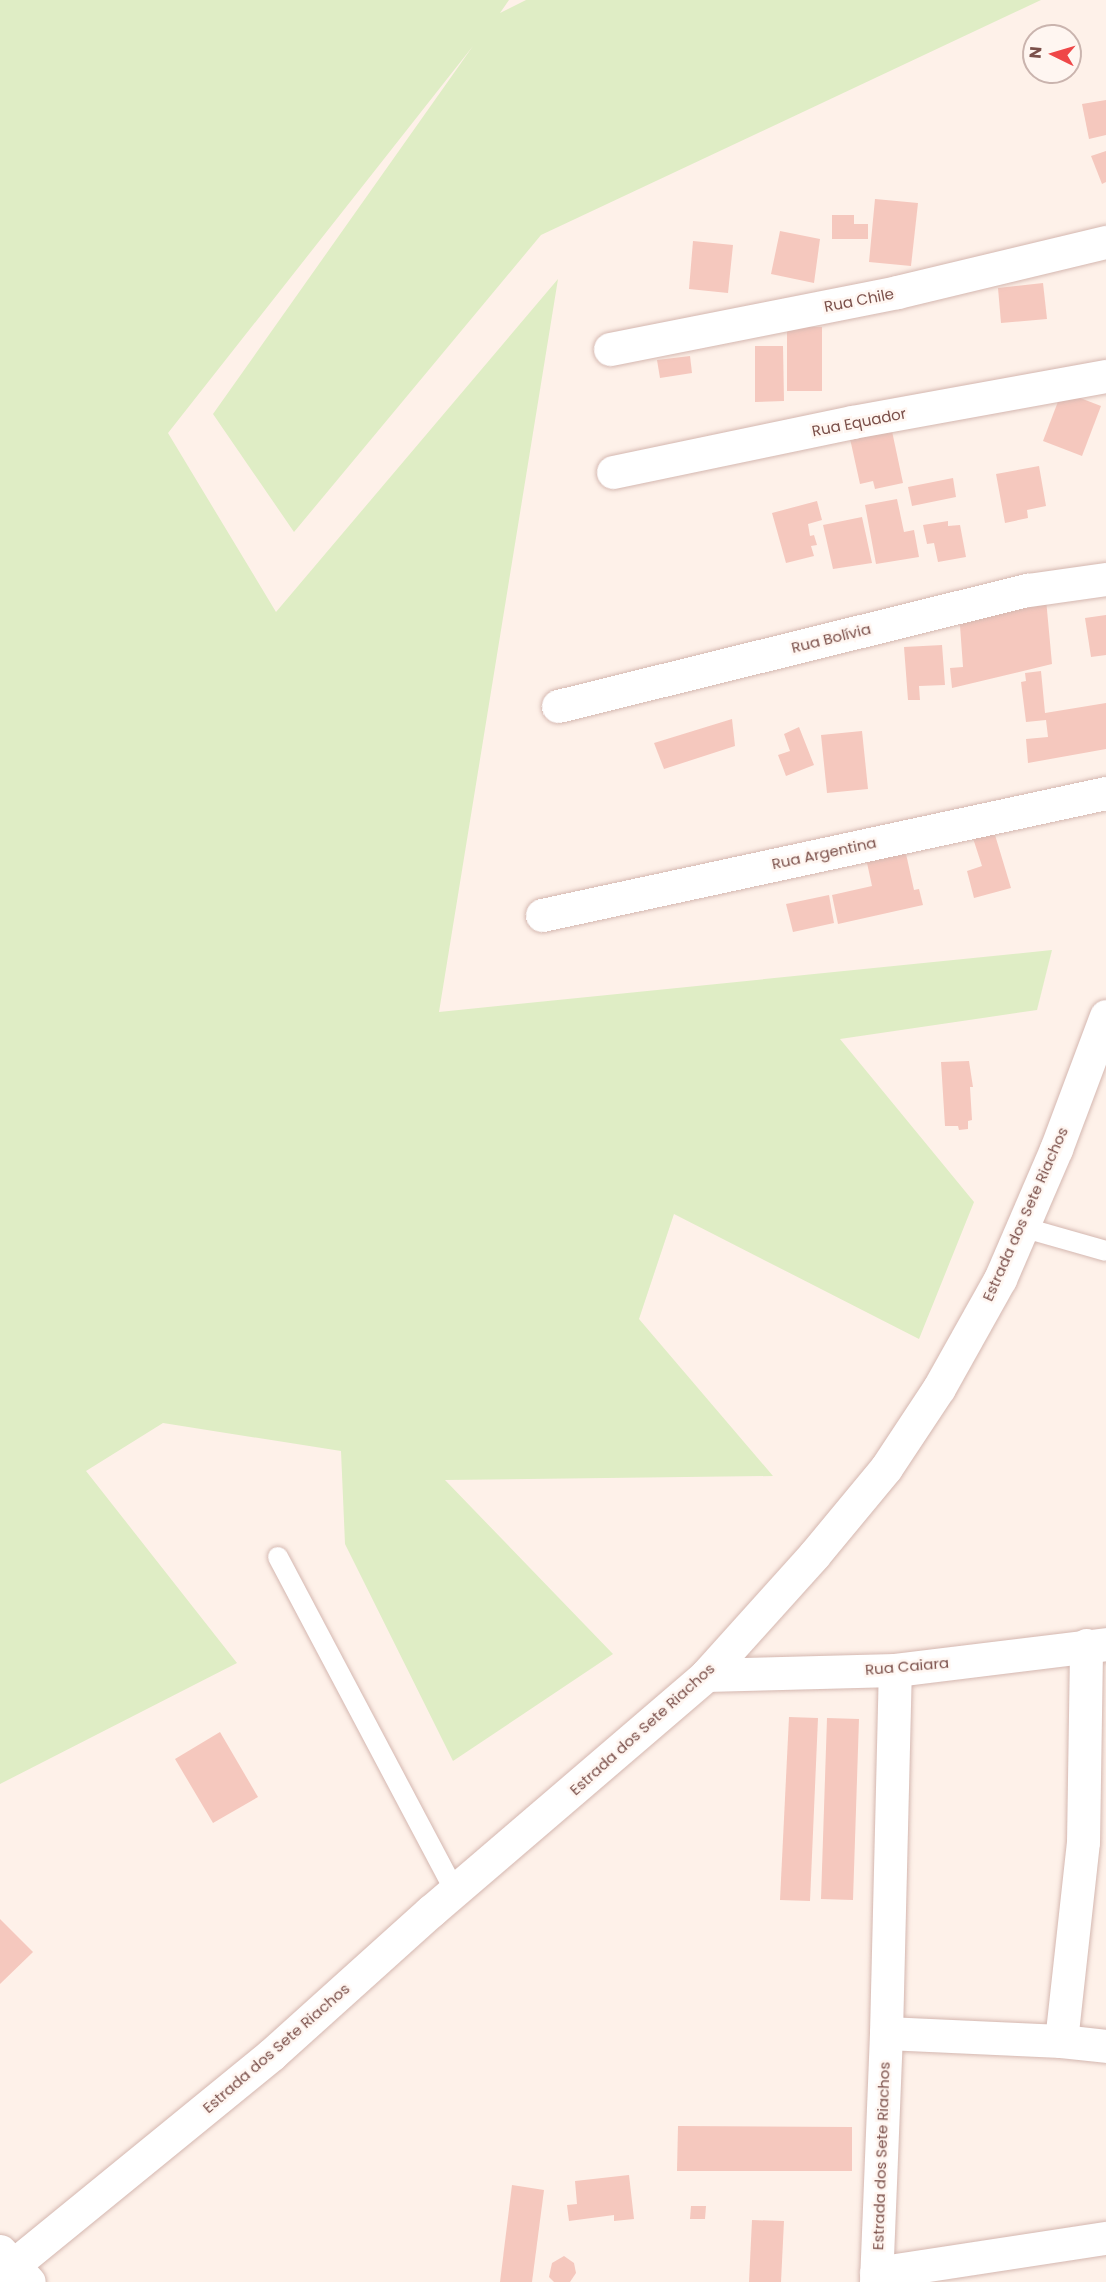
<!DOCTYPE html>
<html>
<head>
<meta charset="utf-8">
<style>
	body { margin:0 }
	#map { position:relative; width:1106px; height:2282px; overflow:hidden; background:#fef1e9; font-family:Poppins,sans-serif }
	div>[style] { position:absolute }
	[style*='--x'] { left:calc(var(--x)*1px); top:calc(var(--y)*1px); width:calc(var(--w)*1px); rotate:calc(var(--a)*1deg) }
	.green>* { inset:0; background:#dfedc5 }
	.building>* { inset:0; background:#f5c8be }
	.roads { filter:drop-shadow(0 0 2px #d4b7b0) drop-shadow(0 0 2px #d4b7b0) }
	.lane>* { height:20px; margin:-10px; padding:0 10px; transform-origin:10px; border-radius:10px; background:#fff }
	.street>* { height:33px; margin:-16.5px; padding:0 16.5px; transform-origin:16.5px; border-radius:16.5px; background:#fff }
	.secondary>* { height:33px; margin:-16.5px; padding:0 16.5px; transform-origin:16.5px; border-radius:16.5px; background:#fff }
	span { translate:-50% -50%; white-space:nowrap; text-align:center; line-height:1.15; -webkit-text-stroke:5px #fff6f1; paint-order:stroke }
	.street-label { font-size:15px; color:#7b504a }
	.north { position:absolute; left:1022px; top:24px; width:60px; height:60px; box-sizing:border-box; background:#fff6f1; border:2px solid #cab4ae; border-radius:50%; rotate:275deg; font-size:16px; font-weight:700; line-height:24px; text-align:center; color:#7b504a }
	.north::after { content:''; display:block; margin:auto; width:21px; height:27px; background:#ef4748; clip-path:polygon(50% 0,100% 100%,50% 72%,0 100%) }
</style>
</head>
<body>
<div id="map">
	<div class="green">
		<i style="clip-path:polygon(0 0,509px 0,500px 13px,526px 0,1041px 0,541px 235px,294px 532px,213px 414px,473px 46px,168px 433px,276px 612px,558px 279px,439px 1012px,1052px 950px,1037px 1010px,840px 1039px,974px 1202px,919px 1339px,674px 1214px,639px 1319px,773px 1476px,445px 1480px,613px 1654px,453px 1761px,345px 1544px,341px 1451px,163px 1423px,86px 1471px,237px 1663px,0 1784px)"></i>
	</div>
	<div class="building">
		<i style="clip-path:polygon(1106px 100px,1106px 135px,1089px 139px,1082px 104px)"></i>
		<i style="clip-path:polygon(1106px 151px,1106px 182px,1102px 184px,1091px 156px)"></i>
		<i style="clip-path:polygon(875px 199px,918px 203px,911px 266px,869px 262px)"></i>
		<i style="clip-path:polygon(832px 215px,854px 215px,854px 224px,868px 224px,868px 239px,832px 239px)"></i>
		<i style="clip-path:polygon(780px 231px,820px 239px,814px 283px,771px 274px)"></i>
		<i style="clip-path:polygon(693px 241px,733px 245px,728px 293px,689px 289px)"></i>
		<i style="clip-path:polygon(1043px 283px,1047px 319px,1001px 323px,998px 288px)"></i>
		<i style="clip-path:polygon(787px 327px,822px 327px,822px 391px,787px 391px)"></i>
		<i style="clip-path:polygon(755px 346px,783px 346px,784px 401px,755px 402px)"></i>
		<i style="clip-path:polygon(690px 356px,692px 373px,660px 378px,657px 360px)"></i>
		<i style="clip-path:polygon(1062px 391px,1101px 406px,1082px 456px,1043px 441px)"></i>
		<i style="clip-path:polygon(889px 417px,903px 483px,875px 489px,873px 481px,860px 484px,847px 425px)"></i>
		<i style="clip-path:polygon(1039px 466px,1046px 506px,1027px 510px,1028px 518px,1005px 523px,996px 474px)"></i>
		<i style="clip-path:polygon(953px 478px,956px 497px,912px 506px,908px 487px)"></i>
		<i style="clip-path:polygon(897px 499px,904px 532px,914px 530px,919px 557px,876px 564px,865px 505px)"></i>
		<i style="clip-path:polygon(817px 501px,822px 520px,808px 524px,810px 536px,814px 535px,817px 545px,811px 546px,814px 556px,786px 563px,772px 513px)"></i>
		<i style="clip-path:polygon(862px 517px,872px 563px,833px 569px,823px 525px)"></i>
		<i style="clip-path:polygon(948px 521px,948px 526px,960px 525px,966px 557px,938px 562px,934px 543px,927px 544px,923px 525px)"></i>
		<i style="clip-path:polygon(1046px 599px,1052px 664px,952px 688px,950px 668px,963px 667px,959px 612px)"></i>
		<i style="clip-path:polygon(1106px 615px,1106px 655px,1091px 657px,1085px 618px)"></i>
		<i style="clip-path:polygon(942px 645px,945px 685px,919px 686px,920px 700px,908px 700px,904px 647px)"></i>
		<i style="clip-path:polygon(1041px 671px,1045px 713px,1106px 703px,1106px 749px,1028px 763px,1026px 739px,1048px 737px,1046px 720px,1026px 722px,1021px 682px,1026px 681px,1025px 673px)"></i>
		<i style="clip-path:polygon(732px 719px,735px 746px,664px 769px,654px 743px)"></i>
		<i style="clip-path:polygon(799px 727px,814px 765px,786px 776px,778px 755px,790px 751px,784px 734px)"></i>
		<i style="clip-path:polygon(862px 731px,868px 789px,827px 793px,821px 735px)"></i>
		<i style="clip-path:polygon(992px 825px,1011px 888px,974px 898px,967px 871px,982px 866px,971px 832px)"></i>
		<i style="clip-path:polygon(903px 840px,914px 890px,919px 889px,923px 905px,838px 924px,832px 895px,872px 886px,864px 849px)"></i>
		<i style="clip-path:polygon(829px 895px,834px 923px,793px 932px,786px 904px)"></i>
		<i style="clip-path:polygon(969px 1061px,973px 1087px,970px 1087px,972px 1120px,968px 1121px,968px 1129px,959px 1130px,958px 1126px,945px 1126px,941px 1062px)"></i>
		<i style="clip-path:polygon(789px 1717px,818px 1718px,810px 1901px,780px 1900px)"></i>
		<i style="clip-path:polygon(827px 1718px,859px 1719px,853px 1900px,821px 1899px)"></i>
		<i style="clip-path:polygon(220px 1732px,258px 1797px,213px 1823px,175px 1759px)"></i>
		<i style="clip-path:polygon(0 1919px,33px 1952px,0 1984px)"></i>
		<i style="clip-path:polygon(678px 2126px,852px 2127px,852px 2171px,677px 2171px)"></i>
		<i style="clip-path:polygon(629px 2175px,634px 2219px,614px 2221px,614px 2215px,569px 2221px,567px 2205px,577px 2204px,575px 2181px)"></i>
		<i style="clip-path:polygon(512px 2185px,544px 2190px,532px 2282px,500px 2282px)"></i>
		<i style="clip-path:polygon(691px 2206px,706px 2206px,705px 2219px,690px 2219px)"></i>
		<i style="clip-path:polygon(752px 2220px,784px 2221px,781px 2282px,749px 2282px)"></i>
		<i style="clip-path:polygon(564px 2256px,574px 2263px,576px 2273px,570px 2282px,554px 2282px,549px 2277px,552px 2263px)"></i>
	</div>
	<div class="roads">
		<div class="lane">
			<i style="--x:1022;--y:1227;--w:87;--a:15.9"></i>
			<i style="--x:278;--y:1557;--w:378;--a:62.1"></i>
		</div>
		<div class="street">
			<i style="--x:610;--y:349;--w:293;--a:-11.2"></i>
			<i style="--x:897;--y:292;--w:215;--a:-13.5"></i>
			<i style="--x:613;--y:472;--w:244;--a:-11.8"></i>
			<i style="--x:852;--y:422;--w:258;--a:-10.3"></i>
			<i style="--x:558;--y:706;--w:484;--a:-13.9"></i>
			<i style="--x:1028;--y:590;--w:79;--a:-8"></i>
			<i style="--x:542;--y:915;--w:577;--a:-12.21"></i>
			<i style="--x:706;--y:1675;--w:189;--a:-1.5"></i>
			<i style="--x:895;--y:1670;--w:213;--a:-7"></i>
			<i style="--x:886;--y:2033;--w:175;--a:2.6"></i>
			<i style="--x:1061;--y:2041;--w:45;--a:6.3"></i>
			<i style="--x:1061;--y:2041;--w:200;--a:-83.7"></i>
			<i style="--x:1083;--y:1842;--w:197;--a:-89.1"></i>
			<i style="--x:0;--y:2251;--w:42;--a:46.9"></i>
			<i style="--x:876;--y:2273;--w:233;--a:-8.7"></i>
			<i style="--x:876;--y:2282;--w:249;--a:-87.7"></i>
			<i style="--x:886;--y:2033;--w:363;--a:-88.6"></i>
		</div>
		<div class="secondary">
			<i style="--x:0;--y:2276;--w:351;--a:-39.2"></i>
			<i style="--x:272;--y:2054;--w:214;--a:-42"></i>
			<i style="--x:431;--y:1911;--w:362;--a:-40.6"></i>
			<i style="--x:706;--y:1675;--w:161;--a:-48"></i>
			<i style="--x:814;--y:1555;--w:113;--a:-50.4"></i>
			<i style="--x:886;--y:1468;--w:96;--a:-56.5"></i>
			<i style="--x:939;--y:1388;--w:125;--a:-60.8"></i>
			<i style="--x:1000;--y:1279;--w:142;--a:-66.7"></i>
			<i style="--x:1056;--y:1149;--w:142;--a:-69.4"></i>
		</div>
	</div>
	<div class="street-label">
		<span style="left:859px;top:300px;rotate:-11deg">Rua Chile</span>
		<span style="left:859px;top:422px;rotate:-11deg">Rua Equador</span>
		<span style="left:831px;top:638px;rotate:-14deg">Rua Bolívia</span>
		<span style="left:824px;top:853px;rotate:-12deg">Rua Argentina</span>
		<span style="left:1025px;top:1214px;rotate:-66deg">Estrada dos Sete Riachos</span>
		<span style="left:907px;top:1666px;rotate:-5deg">Rua Caiara</span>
		<span style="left:642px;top:1729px;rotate:-42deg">Estrada dos Sete Riachos</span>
		<span style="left:276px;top:2048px;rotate:-41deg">Estrada dos Sete Riachos</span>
		<span style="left:881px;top:2156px;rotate:-88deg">Estrada dos Sete Riachos</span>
	</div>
	<div class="north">N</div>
</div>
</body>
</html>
